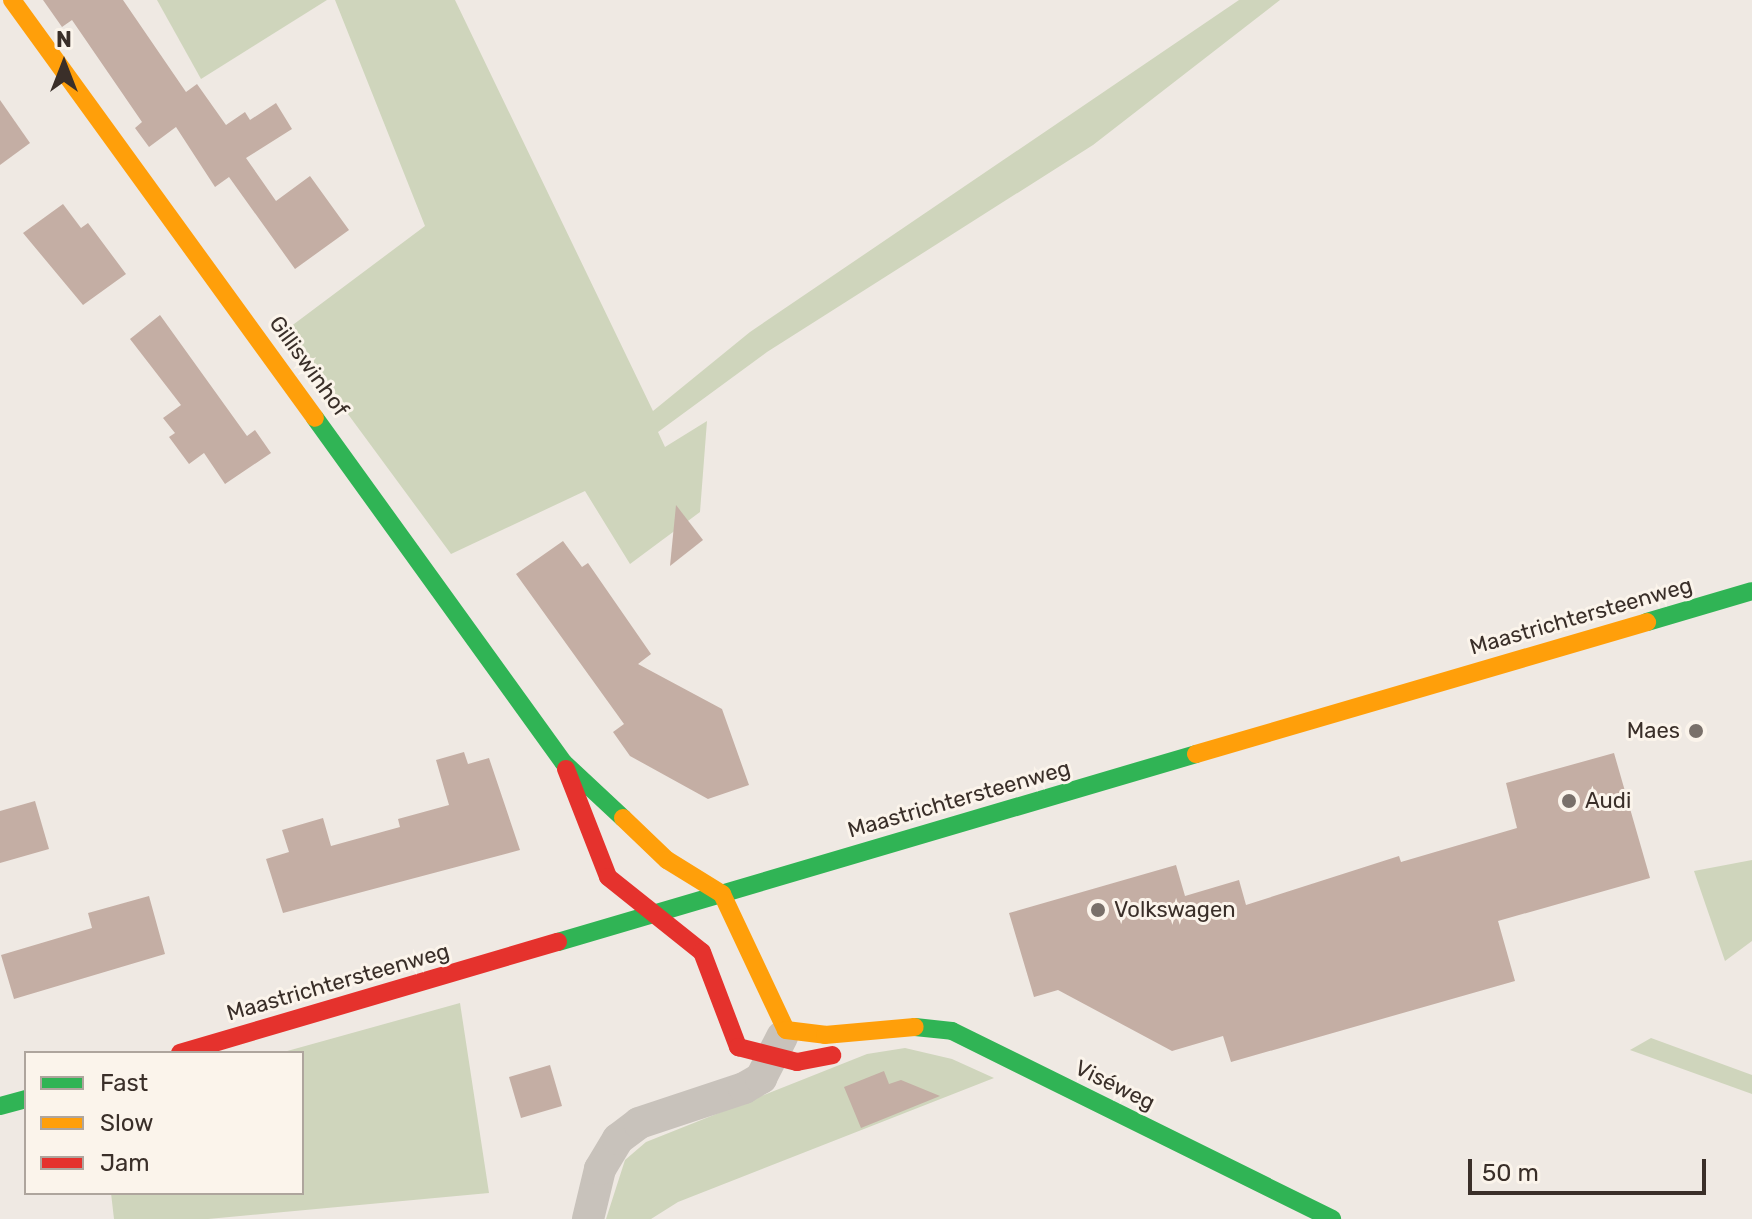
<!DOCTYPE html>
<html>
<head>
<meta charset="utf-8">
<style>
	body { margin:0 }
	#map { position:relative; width:1752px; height:1219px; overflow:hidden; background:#efe9e3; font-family:Rubik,sans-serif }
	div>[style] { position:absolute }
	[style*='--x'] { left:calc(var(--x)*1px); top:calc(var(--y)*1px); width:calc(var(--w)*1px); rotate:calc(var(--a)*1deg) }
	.green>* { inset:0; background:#cfd5bc }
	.building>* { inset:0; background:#c4aea4 }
	.street>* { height:32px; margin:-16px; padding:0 16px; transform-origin:16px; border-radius:16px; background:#c8c2bb }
	.fast>* { height:18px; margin:-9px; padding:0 9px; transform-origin:9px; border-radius:9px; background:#30b455 }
	.slow>* { height:18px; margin:-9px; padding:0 9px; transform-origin:9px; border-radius:9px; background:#ff9f0a }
	.jam>* { height:18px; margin:-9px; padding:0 9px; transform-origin:9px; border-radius:9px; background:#e5322d }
	.dots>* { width:22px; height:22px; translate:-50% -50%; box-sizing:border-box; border:4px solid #fbf4eb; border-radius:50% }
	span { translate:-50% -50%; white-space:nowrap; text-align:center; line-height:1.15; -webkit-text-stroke:6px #fbf4eb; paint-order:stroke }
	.street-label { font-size:22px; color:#3a2f29 }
	.poi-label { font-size:22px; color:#3a2f29 }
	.right { translate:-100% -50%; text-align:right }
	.left { translate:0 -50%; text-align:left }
	.legend { position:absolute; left:24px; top:1051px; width:280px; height:144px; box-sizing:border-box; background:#fbf4eb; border:2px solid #aea59d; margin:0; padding:10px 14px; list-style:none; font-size:24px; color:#3a2f29 }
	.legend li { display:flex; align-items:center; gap:16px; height:40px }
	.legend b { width:40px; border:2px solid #aea59d }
	.north { position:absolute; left:24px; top:24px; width:80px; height:80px; -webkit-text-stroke:6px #fbf4eb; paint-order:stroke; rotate:0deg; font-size:22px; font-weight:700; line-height:32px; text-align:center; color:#3a2f29 }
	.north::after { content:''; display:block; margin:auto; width:28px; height:36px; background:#3a2f29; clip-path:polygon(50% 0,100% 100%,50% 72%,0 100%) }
	.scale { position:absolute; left:1468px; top:1159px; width:238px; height:36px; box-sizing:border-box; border:4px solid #3a2f29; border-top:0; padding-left:10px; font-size:24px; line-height:28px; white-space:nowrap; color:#3a2f29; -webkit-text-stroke:6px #fbf4eb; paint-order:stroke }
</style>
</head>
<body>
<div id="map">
	<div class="green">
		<i style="clip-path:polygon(157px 0,327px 0,201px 79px)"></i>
		<i style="clip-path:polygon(335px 0,455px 0,653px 411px,750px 332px,1239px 0,1280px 0,1093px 145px,767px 352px,658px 432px,665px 447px,707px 421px,700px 512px,630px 564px,585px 491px,451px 554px,286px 330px,425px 226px)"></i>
		<i style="clip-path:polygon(1752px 860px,1752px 941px,1725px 961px,1694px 871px)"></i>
		<i style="clip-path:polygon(460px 1003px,489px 1193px,208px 1219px,114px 1219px,111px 1193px,302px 1193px,302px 1053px,280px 1053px)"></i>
		<i style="clip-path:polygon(1651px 1038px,1752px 1075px,1752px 1094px,1630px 1050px)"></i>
		<i style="clip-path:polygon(905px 1048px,952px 1059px,994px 1078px,678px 1202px,651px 1219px,606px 1219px,625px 1160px,646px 1142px,867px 1054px)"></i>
	</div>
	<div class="building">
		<i style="clip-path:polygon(43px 0,123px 0,186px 92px,197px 84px,226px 125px,245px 112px,250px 120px,276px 103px,292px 129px,246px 158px,276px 201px,310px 176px,349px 230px,295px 269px,229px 177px,215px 187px,176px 127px,149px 147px,135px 128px,142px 122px,72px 20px,62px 27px)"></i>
		<i style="clip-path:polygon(0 100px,30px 143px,0 165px)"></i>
		<i style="clip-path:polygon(63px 204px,81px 228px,88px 223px,126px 274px,83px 305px,23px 233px)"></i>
		<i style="clip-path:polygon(160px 315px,247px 436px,255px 430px,271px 453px,225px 484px,204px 453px,189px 464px,169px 437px,175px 433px,163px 418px,181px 405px,130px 339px)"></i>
		<i style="clip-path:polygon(676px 505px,703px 540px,670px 566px)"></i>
		<i style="clip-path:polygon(563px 541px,582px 567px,588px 563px,651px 654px,638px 664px,722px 709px,749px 785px,708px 799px,630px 756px,613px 732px,624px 724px,516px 574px)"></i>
		<i style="clip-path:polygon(464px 752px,468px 764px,489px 758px,520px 850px,283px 913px,266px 859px,289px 852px,282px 830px,323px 818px,331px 846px,400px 827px,398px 819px,449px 805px,436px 760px)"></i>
		<i style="clip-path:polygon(1614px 753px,1650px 878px,1498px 921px,1515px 981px,1231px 1062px,1223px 1036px,1172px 1051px,1058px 990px,1034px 997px,1009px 913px,1176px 865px,1185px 896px,1239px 880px,1246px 905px,1399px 856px,1401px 862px,1517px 828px,1506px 783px)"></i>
		<i style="clip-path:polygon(35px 801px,49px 849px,0 863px,0 811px)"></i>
		<i style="clip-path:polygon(149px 896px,165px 954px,14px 999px,1px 955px,92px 928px,88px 913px)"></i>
		<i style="clip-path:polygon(550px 1065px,562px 1106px,521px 1118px,509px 1077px)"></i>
		<i style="clip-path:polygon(884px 1071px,889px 1084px,901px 1080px,940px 1096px,861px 1128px,844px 1087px)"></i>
	</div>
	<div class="street">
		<i style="--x:588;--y:1219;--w:51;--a:-76.5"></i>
		<i style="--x:600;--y:1169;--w:35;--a:-59"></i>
		<i style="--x:618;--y:1139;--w:26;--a:-37"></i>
		<i style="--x:639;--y:1123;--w:111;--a:-18.4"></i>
		<i style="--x:744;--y:1088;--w:20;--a:-30"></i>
		<i style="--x:761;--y:1078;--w:46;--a:-62.9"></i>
	</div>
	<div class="fast">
		<i style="--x:315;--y:418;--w:425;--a:54.2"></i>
		<i style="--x:564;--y:763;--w:81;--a:43"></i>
		<i style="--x:1647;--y:622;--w:109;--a:-16.4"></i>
		<i style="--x:558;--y:942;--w:665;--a:-16.42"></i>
		<i style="--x:915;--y:1027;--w:37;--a:6"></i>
		<i style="--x:952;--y:1031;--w:424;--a:26.3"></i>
		<i style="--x:0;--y:1106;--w:27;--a:-15"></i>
	</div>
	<div class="slow">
		<i style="--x:12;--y:0;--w:516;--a:54.06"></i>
		<i style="--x:1196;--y:754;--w:470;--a:-16.3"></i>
		<i style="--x:623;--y:818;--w:61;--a:43.7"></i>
		<i style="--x:667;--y:860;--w:65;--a:31.7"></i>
		<i style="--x:722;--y:894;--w:150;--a:64.8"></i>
		<i style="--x:786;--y:1030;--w:39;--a:7"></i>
		<i style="--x:825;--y:1035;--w:90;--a:-5.1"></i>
	</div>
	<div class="jam">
		<i style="--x:566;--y:769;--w:116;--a:68.7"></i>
		<i style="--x:608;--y:877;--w:120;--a:38.6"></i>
		<i style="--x:702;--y:952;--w:102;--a:69.2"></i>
		<i style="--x:738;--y:1047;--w:61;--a:14.3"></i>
		<i style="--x:797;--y:1062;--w:36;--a:-11"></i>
		<i style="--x:180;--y:1053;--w:394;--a:-16.4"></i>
	</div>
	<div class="dots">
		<i style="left:1696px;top:731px;background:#79706a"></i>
		<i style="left:1569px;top:801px;background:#79706a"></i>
		<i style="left:1098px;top:910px;background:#79706a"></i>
	</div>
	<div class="street-label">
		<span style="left:309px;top:366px;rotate:54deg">Gilliswinhof</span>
		<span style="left:1581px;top:616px;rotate:-16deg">Maastrichtersteenweg</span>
		<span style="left:959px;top:799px;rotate:-16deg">Maastrichtersteenweg</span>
		<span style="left:338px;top:982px;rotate:-16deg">Maastrichtersteenweg</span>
		<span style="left:1115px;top:1085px;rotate:26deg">Viséweg</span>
	</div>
	<div class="poi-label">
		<span class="right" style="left:1680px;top:731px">Maes</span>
		<span class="left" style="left:1585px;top:801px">Audi</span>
		<span class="left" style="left:1114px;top:910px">Volkswagen</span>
	</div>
	<ul class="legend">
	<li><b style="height:10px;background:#30b455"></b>Fast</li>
	<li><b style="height:10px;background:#ff9f0a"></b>Slow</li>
	<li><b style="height:10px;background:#e5322d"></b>Jam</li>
	</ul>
	<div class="north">N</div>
	<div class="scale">50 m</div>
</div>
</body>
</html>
